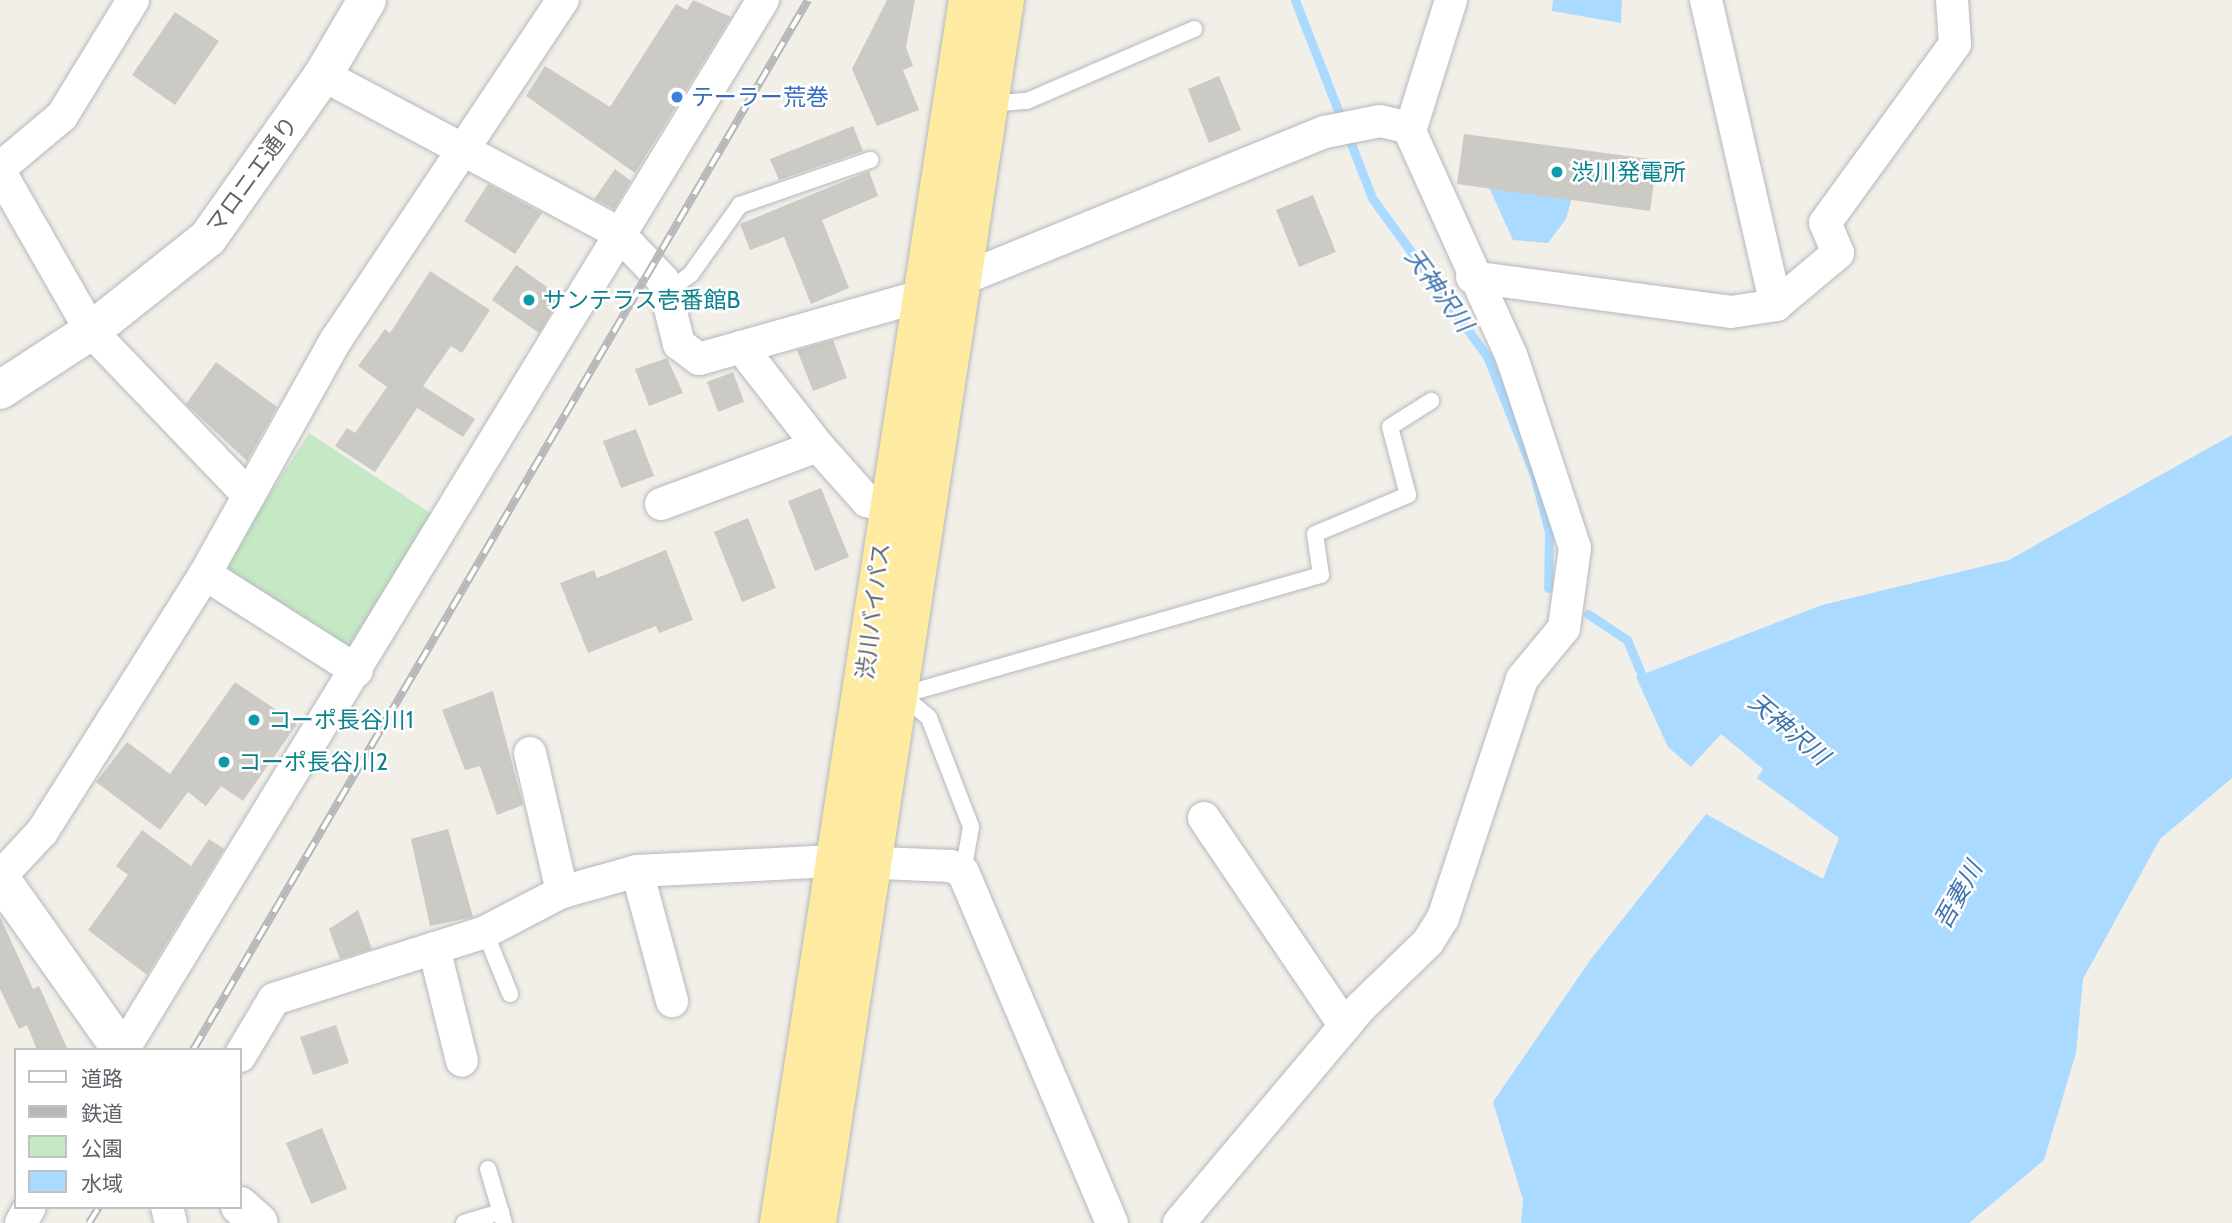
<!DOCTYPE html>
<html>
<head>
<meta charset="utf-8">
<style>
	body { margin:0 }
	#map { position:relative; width:2232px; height:1223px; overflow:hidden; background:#f1efe8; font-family:Cabin,"Noto Sans JP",sans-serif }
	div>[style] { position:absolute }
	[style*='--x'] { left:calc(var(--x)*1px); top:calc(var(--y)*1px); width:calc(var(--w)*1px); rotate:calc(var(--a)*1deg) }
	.green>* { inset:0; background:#c5e8c5 }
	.water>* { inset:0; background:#aadaff }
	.stream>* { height:9px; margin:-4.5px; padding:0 4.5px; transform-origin:4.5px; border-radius:4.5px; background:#aadaff }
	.building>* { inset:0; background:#cccac5 }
	.roads { filter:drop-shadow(0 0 2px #b5b8bc) drop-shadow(0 0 2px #b5b8bc) }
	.service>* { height:16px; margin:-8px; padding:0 8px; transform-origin:8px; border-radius:8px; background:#fff }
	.minor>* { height:32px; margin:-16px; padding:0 16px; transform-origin:16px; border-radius:16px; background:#fff }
	.tertiary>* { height:38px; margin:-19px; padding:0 19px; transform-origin:19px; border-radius:19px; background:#fff }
	.trunk>* { height:38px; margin:-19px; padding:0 19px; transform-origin:19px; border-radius:19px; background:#feeaa1 }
	.rail>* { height:8px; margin-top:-4px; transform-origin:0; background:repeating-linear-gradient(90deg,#fff 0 16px,#b6b7b8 0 32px); box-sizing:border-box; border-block:2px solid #b6b7b8 }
	.dots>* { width:19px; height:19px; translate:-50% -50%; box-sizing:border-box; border:4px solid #fff; border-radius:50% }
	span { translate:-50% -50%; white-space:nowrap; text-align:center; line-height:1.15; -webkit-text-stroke:5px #fff; paint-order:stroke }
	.shop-label { font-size:23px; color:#366cbe }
	.left { translate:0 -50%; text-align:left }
	.culture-label { font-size:23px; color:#0d838f }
	.street-label { font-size:23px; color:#5f6368 }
	.water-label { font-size:24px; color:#4174aa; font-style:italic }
	.legend { position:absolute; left:14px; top:1048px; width:228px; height:161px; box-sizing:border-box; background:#fff; border:2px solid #bfc1c3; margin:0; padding:9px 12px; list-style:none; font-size:21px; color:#5f6368 }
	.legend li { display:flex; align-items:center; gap:14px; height:35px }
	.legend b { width:35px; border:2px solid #bfc1c3 }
</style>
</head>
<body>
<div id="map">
	<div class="green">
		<i style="clip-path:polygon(309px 433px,438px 518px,355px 654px,231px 579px,225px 564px)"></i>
	</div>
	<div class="water">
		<i style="clip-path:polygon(1553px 0,1622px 0,1621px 23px,1552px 11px)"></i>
		<i style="clip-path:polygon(1487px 183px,1573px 194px,1566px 219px,1548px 243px,1513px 240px)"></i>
		<i style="clip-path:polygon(2232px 435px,2232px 778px,2160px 839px,2083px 979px,2076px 1053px,2044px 1160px,1969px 1223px,1521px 1223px,1523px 1200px,1493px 1102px,1591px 959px,1706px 814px,1823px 879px,1839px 838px,1757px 778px,1763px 769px,1721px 734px,1691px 767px,1668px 747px,1636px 677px,1822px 605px,2009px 560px)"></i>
	</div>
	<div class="stream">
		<i style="--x:1295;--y:0;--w:212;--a:68.7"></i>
		<i style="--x:1372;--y:198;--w:195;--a:54"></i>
		<i style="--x:1487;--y:356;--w:127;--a:68.3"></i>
		<i style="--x:1534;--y:474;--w:60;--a:75.5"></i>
		<i style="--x:1549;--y:532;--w:56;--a:91"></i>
		<i style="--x:1588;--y:614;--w:47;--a:33.7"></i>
		<i style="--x:1627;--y:640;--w:49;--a:67.1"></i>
	</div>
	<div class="building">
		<i style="clip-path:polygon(693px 0,731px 17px,635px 173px,526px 96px,545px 66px,610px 107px,676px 4px,687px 10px)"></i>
		<i style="clip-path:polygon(887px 0,915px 0,906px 47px,913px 66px,903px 70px,919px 110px,877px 126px,852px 69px)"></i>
		<i style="clip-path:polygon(175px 12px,219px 41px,175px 105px,132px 75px)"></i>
		<i style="clip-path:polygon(1219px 76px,1241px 130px,1209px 143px,1188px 89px)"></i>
		<i style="clip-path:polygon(853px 126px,863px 151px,779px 180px,770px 159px)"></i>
		<i style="clip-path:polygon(1464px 134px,1657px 160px,1650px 211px,1457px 184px)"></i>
		<i style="clip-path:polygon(615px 169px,631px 181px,614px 209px,594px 199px)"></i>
		<i style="clip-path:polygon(869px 171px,878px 196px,822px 220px,849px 288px,811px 304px,784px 237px,750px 250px,740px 224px)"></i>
		<i style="clip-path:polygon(488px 184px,542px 213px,515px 254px,464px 221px)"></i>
		<i style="clip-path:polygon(1313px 195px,1336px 252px,1299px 267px,1276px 210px)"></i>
		<i style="clip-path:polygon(516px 265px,561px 297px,539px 333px,492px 300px)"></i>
		<i style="clip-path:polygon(430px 271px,490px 310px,462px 353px,451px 346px,423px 386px,475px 419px,463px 437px,417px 408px,375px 472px,335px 446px,347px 428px,355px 433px,387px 387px,358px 366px,385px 329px,390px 333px)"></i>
		<i style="clip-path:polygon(833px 340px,847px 378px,813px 391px,797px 350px)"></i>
		<i style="clip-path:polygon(667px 358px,683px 393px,649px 406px,635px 369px)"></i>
		<i style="clip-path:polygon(216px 362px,277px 407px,247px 461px,186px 404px)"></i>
		<i style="clip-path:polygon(733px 372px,744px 402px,718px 412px,707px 382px)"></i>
		<i style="clip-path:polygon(636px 429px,654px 476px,621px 488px,603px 441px)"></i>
		<i style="clip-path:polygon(821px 488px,849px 557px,815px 571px,788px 501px)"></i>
		<i style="clip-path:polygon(748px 518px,776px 588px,742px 602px,714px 532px)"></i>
		<i style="clip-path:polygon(666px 550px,693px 620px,659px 633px,656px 626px,588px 653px,560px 583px,594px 570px,597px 578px)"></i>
		<i style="clip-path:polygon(235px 682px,297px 724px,243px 801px,221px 786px,206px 806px,188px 792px,160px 830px,96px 782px,127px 742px,170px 774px)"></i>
		<i style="clip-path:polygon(493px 691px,523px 805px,497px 815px,480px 766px,465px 770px,442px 710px)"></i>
		<i style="clip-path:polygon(448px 829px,473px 917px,430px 926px,411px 839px)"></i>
		<i style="clip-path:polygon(142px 830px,191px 866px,209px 839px,224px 849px,147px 975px,88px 930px,128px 875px,116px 866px)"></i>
		<i style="clip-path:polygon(358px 910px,372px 949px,340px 959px,329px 929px)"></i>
		<i style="clip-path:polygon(0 917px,33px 989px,39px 986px,68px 1050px,37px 1050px,27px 1025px,19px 1029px,0 989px)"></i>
		<i style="clip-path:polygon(336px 1025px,349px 1063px,313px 1075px,300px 1037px)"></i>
		<i style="clip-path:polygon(322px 1128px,347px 1189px,311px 1204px,286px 1143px)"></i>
	</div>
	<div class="roads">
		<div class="service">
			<i style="--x:989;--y:104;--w:38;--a:-5"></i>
			<i style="--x:1027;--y:101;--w:182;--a:-23.3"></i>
			<i style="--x:665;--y:293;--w:32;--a:-36"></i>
			<i style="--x:691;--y:274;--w:85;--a:-54.6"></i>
			<i style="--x:740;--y:205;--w:138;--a:-19.1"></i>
			<i style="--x:902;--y:695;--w:436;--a:-16"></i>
			<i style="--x:1321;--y:575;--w:41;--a:-98.3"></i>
			<i style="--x:1315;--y:534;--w:101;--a:-22.8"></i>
			<i style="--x:1408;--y:495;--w:70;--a:-104.8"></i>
			<i style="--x:1390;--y:427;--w:49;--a:-32.4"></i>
			<i style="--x:902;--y:695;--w:35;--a:40"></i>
			<i style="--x:929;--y:718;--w:117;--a:68.9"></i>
			<i style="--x:971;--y:827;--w:46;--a:100.1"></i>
			<i style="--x:485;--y:932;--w:67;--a:68"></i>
			<i style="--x:488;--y:1169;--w:56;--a:73.5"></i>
			<i style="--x:464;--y:1223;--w:39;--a:-17"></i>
		</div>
		<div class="minor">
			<i style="--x:1706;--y:0;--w:313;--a:77.1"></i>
			<i style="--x:323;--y:75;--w:333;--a:28.1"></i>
			<i style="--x:617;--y:232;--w:66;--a:46.2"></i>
			<i style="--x:663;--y:280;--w:66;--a:76"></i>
			<i style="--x:679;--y:344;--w:25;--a:37"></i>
			<i style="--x:699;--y:359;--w:228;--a:-15.8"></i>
			<i style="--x:918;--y:297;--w:439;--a:-22.1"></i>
			<i style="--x:1325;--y:132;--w:56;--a:-11.3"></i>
			<i style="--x:1380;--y:121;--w:31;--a:13"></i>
			<i style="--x:0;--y:168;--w:81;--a:-40"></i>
			<i style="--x:62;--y:116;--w:136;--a:-58.5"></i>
			<i style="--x:0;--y:172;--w:183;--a:60.2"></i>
			<i style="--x:91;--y:331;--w:228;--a:46.2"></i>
			<i style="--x:1472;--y:277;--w:261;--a:7.7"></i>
			<i style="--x:1731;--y:312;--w:46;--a:-8.8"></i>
			<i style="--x:1776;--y:305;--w:81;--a:-40"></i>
			<i style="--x:1838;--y:253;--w:33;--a:-113"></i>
			<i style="--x:1825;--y:223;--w:221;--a:-54"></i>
			<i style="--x:1955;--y:44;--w:44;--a:-93.9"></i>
			<i style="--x:741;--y:347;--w:125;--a:52.1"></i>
			<i style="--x:661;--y:504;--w:167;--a:-20.3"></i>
			<i style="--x:818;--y:446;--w:74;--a:48.3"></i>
			<i style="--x:867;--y:501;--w:48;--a:14.6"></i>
			<i style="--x:205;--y:574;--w:180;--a:32.5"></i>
			<i style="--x:530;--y:753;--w:143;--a:77"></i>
			<i style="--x:1204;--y:818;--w:251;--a:55.9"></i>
			<i style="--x:637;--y:871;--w:135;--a:74.9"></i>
			<i style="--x:0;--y:877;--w:62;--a:-47"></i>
			<i style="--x:42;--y:832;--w:305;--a:-57.7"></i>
			<i style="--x:205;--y:574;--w:268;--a:-60.8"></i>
			<i style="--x:336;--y:340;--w:409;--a:-56.3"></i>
			<i style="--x:434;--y:948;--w:116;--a:76.1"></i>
			<i style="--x:123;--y:1050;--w:1230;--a:-58.64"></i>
			<i style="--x:240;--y:1056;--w:66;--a:-59.2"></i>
			<i style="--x:274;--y:999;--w:221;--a:-17.6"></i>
			<i style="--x:485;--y:932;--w:87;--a:-27.5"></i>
			<i style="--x:562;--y:892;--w:78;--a:-15.6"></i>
			<i style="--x:637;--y:871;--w:197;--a:-2.9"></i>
			<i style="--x:834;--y:861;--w:117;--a:2.4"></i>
			<i style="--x:951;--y:866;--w:13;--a:27"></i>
			<i style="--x:963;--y:872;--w:381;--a:67"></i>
			<i style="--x:167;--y:1207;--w:16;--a:76"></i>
			<i style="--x:21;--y:1223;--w:18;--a:-61"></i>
			<i style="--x:1179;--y:1223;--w:284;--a:-49.9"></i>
			<i style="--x:1362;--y:1006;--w:92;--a:-44.1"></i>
			<i style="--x:1428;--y:942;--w:28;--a:-58"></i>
			<i style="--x:1443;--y:918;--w:252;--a:-71.7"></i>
			<i style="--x:1522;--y:679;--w:66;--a:-50.5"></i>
			<i style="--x:1564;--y:628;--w:81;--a:-82.2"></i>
			<i style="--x:1575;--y:548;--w:203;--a:-108.3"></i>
			<i style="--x:1511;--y:355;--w:246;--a:-114.3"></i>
			<i style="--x:1410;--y:131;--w:137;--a:-72.6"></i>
		</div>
		<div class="tertiary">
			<i style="--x:0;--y:390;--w:108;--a:-33"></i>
			<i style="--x:91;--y:331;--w:149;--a:-38.5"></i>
			<i style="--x:208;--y:238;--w:199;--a:-54.8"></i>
			<i style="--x:323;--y:75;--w:87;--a:-59.6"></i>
			<i style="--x:0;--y:878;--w:211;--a:54.7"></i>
			<i style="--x:240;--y:1206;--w:25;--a:42"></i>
		</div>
		<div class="trunk">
			<i style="--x:779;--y:1223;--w:1238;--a:-81.22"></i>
			<i style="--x:817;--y:1223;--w:1237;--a:-81.26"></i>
		</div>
	</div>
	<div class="rail">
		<i style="--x:193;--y:1050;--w:1217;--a:-59.64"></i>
		<i style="--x:89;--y:1223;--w:19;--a:-58"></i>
	</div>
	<div class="dots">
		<i style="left:677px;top:97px;background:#3f7fe0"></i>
		<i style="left:1557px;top:172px;background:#0f9aa8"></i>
		<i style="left:529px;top:300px;background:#0f9aa8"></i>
		<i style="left:254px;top:720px;background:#0f9aa8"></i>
		<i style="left:224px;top:762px;background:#0f9aa8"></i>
	</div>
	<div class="shop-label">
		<span class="left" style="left:691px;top:97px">テーラー荒巻</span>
	</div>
	<div class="culture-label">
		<span class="left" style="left:1571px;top:172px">渋川発電所</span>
		<span class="left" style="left:543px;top:300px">サンテラス壱番館B</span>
		<span class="left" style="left:268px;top:720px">コーポ長谷川1</span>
		<span class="left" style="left:238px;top:762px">コーポ長谷川2</span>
	</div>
	<div class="street-label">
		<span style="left:252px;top:175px;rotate:-54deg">マロニエ通り</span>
		<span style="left:873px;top:611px;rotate:-83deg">渋川バイパス</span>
	</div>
	<div class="water-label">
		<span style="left:1439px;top:290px;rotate:54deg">天神沢川</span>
		<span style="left:1789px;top:729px;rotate:40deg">天神沢川</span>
		<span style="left:1958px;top:895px;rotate:-61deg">吾妻川</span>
	</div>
	<ul class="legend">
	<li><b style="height:9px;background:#fff"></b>道路</li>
	<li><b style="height:9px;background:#b6b7b8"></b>鉄道</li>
	<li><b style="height:19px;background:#c5e8c5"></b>公園</li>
	<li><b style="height:19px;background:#aadaff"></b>水域</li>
	</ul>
</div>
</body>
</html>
